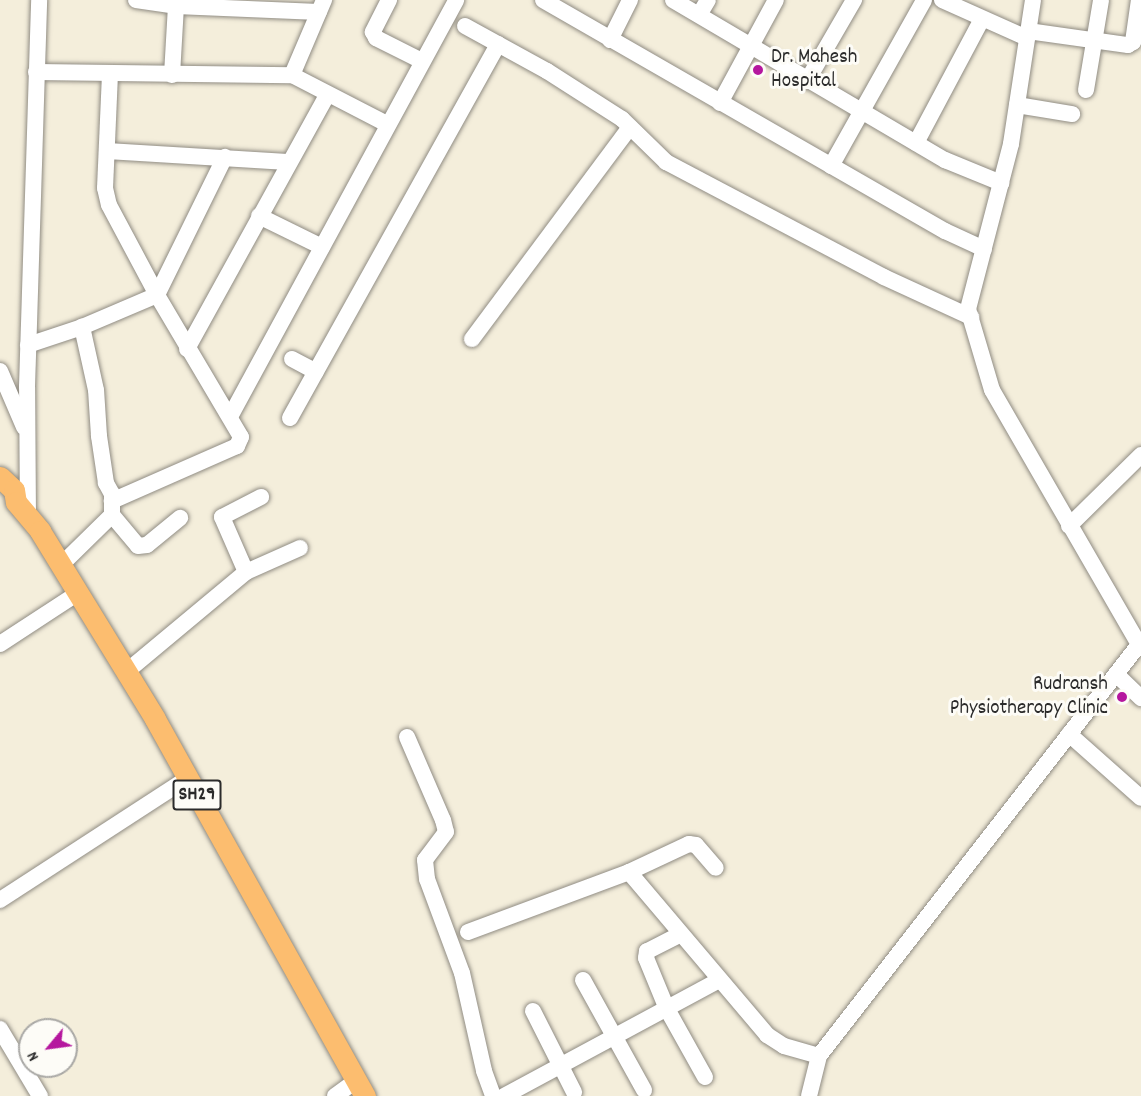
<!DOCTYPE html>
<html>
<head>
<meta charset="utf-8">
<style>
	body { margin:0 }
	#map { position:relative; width:1141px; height:1096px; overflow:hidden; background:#f4eedb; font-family:Dekko,sans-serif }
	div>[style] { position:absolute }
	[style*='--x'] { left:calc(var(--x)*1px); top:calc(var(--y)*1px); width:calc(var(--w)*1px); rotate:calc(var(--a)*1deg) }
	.roads { filter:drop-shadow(0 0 2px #908c83) drop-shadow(0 0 2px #908c83) }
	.minor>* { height:16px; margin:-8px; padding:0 8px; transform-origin:8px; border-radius:8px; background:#fff }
	.major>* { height:21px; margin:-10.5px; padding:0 10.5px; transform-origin:10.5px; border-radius:10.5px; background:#fcbd6f }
	.dots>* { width:16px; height:16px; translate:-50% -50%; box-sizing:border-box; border:3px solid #fdfcf7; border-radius:50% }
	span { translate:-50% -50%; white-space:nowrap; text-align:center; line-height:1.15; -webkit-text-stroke:6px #fdfcf7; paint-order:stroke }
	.shield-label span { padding:2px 4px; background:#fdfcf7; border:2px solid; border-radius:4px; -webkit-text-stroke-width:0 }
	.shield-label { font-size:20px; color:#2b2b2b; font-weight:700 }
	.poi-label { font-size:21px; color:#2b2b2b }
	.left { translate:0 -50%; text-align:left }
	.right { translate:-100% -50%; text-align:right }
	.north { position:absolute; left:18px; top:1018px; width:60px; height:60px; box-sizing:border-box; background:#fdfcf7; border:2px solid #a9a8a5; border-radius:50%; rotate:241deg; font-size:16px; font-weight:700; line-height:24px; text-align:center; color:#2b2b2b }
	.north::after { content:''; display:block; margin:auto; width:21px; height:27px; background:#b5179e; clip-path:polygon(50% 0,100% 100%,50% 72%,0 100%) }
</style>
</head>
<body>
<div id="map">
	<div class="roads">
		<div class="minor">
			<i style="--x:136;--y:0;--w:40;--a:8.5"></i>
			<i style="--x:176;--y:6;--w:143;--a:2.4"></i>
			<i style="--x:389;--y:0;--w:36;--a:117"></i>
			<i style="--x:373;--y:32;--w:7;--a:63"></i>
			<i style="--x:376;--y:38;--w:51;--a:26.6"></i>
			<i style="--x:543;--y:0;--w:464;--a:29.9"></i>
			<i style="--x:945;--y:231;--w:43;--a:24.8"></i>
			<i style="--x:673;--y:0;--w:316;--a:30.5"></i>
			<i style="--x:945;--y:160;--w:61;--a:22.3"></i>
			<i style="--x:942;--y:0;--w:93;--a:24.1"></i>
			<i style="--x:1033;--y:0;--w:146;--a:98.7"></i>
			<i style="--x:1011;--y:144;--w:171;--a:104.6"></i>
			<i style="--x:968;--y:309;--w:84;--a:73.5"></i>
			<i style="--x:992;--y:390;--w:294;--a:60"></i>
			<i style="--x:699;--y:15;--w:17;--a:-59"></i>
			<i style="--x:465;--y:26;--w:94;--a:28.8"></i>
			<i style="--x:547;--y:71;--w:89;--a:32.6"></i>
			<i style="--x:622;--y:119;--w:62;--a:44.3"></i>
			<i style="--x:666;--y:162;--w:246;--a:27.8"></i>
			<i style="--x:884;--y:277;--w:96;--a:24.7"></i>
			<i style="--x:1028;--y:31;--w:101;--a:8"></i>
			<i style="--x:1128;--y:45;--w:6;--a:-31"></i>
			<i style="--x:1133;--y:42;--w:42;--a:-81.9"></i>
			<i style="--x:610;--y:40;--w:45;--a:-63.4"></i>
			<i style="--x:36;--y:72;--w:256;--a:0.7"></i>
			<i style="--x:292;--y:75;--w:107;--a:27.3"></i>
			<i style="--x:110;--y:74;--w:114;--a:92.5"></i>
			<i style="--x:105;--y:188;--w:17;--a:77"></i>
			<i style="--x:109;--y:205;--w:102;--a:61.9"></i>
			<i style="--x:157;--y:295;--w:165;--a:59.4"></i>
			<i style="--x:241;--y:437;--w:10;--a:114"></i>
			<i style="--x:237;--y:446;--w:137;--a:156.3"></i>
			<i style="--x:172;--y:75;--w:69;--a:-86.7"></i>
			<i style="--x:292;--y:75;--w:82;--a:-66.9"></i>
			<i style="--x:807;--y:81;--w:94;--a:-59.9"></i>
			<i style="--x:1086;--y:90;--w:91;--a:-80.5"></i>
			<i style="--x:720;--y:103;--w:117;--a:-61.5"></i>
			<i style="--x:1017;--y:105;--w:56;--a:9.3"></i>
			<i style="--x:916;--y:143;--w:138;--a:-62"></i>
			<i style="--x:107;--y:151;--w:181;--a:3.5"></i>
			<i style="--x:831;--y:166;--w:190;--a:-60.7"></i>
			<i style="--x:259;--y:216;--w:70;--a:26.2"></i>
			<i style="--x:472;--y:339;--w:264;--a:-53.3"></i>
			<i style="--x:28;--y:345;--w:57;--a:-18.4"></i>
			<i style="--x:82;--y:327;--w:82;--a:-23.1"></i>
			<i style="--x:157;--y:295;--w:154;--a:-63.8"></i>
			<i style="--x:187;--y:349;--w:291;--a:-61.1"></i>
			<i style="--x:292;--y:359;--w:27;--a:28"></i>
			<i style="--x:0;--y:371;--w:61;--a:66.8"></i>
			<i style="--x:231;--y:415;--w:472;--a:-61.5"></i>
			<i style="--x:290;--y:418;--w:428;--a:-60.9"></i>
			<i style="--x:112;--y:515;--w:40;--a:50"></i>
			<i style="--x:138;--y:546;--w:9;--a:-6"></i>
			<i style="--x:147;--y:545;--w:43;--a:-39.3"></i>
			<i style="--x:28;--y:518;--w:131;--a:-90.4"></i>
			<i style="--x:27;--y:387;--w:387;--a:-88.2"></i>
			<i style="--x:1069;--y:526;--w:101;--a:-44.6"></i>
			<i style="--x:61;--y:565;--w:71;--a:-44.4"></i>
			<i style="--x:112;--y:515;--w:21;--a:-90"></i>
			<i style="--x:112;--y:494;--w:13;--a:-119"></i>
			<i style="--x:106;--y:483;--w:48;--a:-98.5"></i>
			<i style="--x:99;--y:436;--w:46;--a:-93.7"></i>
			<i style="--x:96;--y:390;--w:65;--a:-102.5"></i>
			<i style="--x:246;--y:572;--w:60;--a:-113.6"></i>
			<i style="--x:222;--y:517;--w:44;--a:-27.1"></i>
			<i style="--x:0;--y:644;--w:93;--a:-33.2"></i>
			<i style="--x:126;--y:672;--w:156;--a:-39.8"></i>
			<i style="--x:246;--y:572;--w:59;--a:-24"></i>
			<i style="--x:1116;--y:674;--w:35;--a:44"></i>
			<i style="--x:1069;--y:734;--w:96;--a:41.6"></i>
			<i style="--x:407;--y:737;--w:90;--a:66.6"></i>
			<i style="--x:443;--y:820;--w:12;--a:76"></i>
			<i style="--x:446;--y:832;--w:35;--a:127"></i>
			<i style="--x:425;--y:860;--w:19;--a:84"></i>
			<i style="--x:427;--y:879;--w:100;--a:69.6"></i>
			<i style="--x:462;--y:973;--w:100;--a:77.3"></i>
			<i style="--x:484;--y:1071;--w:27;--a:70"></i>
			<i style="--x:629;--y:872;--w:66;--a:-25"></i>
			<i style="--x:689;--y:844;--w:7;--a:8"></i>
			<i style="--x:696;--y:845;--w:30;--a:49"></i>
			<i style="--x:0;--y:900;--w:224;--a:-33"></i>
			<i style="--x:468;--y:932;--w:172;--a:-20.4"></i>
			<i style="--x:629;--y:872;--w:214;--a:49.7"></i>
			<i style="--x:767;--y:1035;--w:20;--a:33"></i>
			<i style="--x:784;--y:1046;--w:36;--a:16"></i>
			<i style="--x:679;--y:935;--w:36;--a:153"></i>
			<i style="--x:647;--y:951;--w:7;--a:98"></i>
			<i style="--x:646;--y:958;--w:55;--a:67.6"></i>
			<i style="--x:667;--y:1009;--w:78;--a:60.8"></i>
			<i style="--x:583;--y:980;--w:126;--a:61"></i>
			<i style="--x:533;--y:1011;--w:91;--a:63.2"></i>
			<i style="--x:0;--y:1029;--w:78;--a:59.2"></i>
			<i style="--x:335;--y:1096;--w:26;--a:-36"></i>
			<i style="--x:504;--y:1096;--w:244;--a:-28.3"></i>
			<i style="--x:809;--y:1096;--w:41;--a:-76"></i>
			<i style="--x:819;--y:1056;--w:524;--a:-52.13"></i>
		</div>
		<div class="major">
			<i style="--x:0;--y:477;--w:19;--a:43"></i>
			<i style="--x:14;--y:490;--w:12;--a:81"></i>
			<i style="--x:16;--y:502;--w:38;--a:50"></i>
			<i style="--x:40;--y:531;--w:220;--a:58.5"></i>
			<i style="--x:155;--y:719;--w:432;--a:60.9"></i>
		</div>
	</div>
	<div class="dots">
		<i style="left:758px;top:70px;background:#b5179e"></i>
		<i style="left:1122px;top:697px;background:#b5179e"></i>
	</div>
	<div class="shield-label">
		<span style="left:197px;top:795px">SH29</span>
	</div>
	<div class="poi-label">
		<span class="left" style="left:771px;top:70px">Dr. Mahesh<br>Hospital</span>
		<span class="right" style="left:1108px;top:697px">Rudransh<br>Physiotherapy Clinic</span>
	</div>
	<div class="north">N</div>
</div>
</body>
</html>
